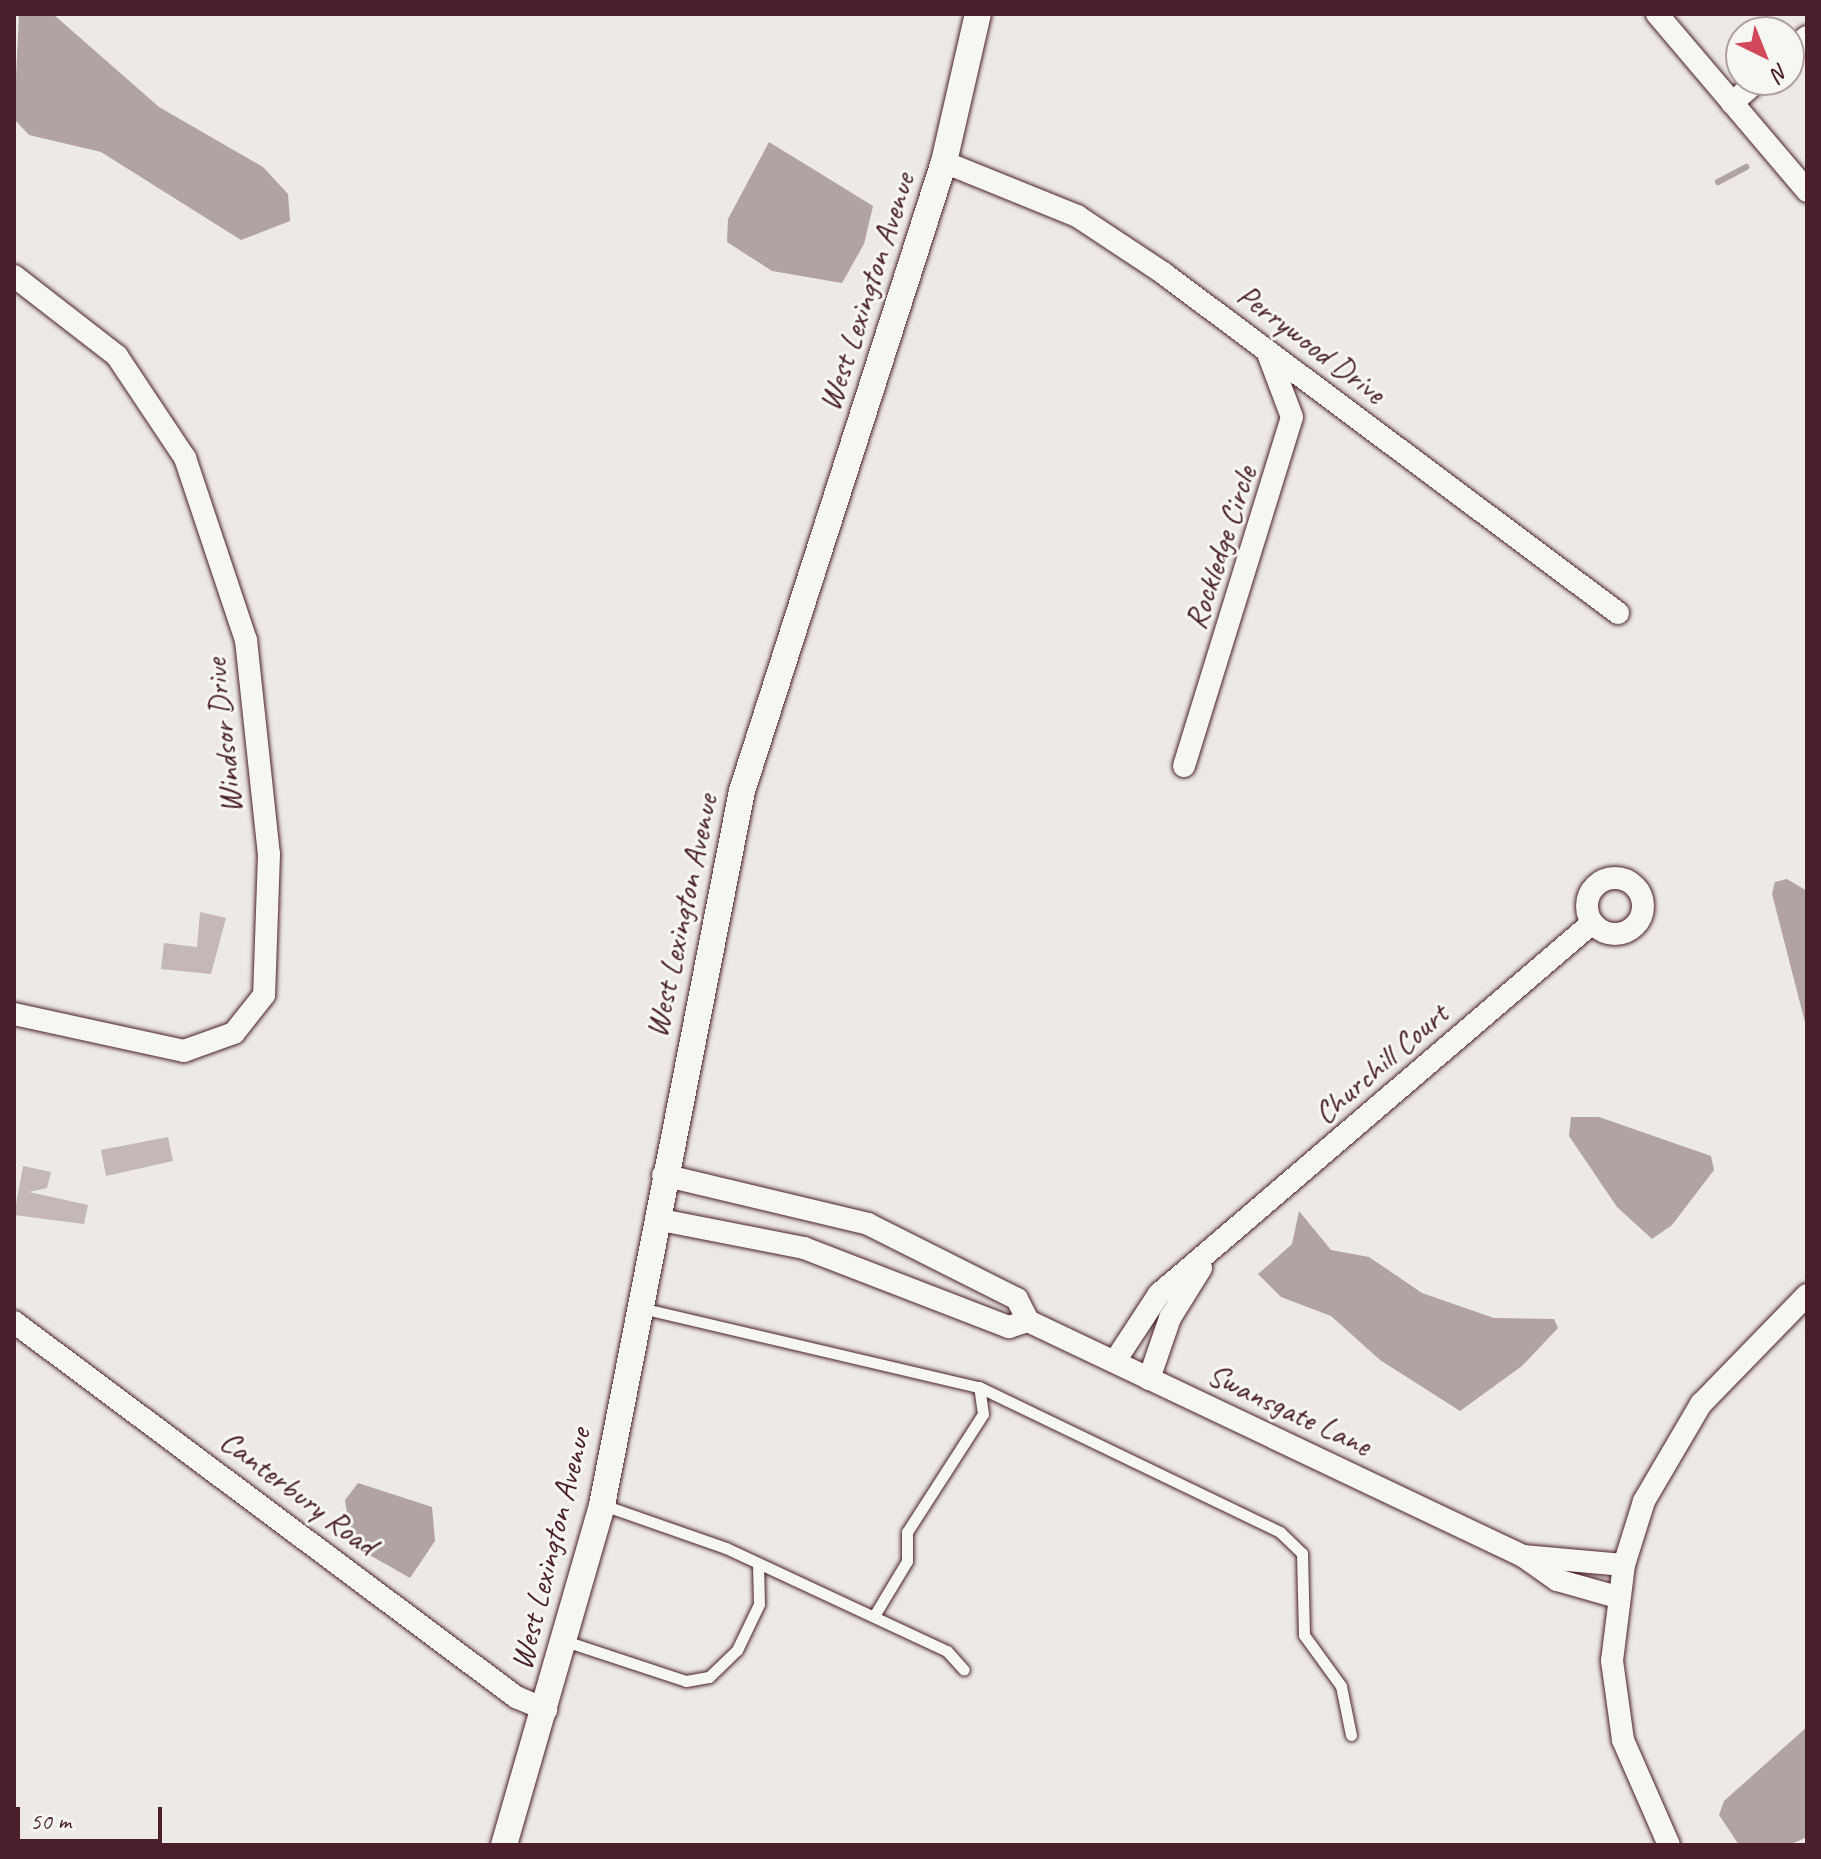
<!DOCTYPE html>
<html>
<head>
<meta charset="utf-8">
<style>
	body { margin:0 }
	#map { position:relative; width:1821px; height:1859px; overflow:hidden; background:#ece9e6; font-family:Caveat,sans-serif }
	div>[style] { position:absolute }
	[style*='--x'] { left:calc(var(--x)*1px); top:calc(var(--y)*1px); width:calc(var(--w)*1px); rotate:calc(var(--a)*1deg) }
	.water>* { inset:0; background:#b1a2a3 }
	.stream>* { height:6px; margin:-3px; padding:0 3px; transform-origin:3px; border-radius:3px; background:#b1a2a3 }
	.building>* { inset:0; background:#c4b7b7 }
	.roads { filter:drop-shadow(0 0 2px #4a1f2b) drop-shadow(0 0 2px #4a1f2b) }
	.service>* { height:11px; margin:-5.5px; padding:0 5.5px; transform-origin:5.5px; border-radius:5.5px; background:#f6f6f2 }
	.minor>* { height:22px; margin:-11px; padding:0 11px; transform-origin:11px; border-radius:11px; background:#f6f6f2 }
	.minor>.ring { margin:-11px; padding:0; box-sizing:content-box; background:none; border:22px solid #f6f6f2; border-radius:50% }
	.tertiary>* { height:26px; margin:-13px; padding:0 13px; transform-origin:13px; border-radius:13px; background:#f6f6f2 }
	span { translate:-50% -50%; white-space:nowrap; text-align:center; line-height:1.15; -webkit-text-stroke:6px #f6f6f2; paint-order:stroke }
	.street-label { font-size:32px; color:#4a1f2b }
	.frame { position:absolute; inset:0; border:16px solid #4a1f2b; pointer-events:none }
	.north { position:absolute; left:1725px; top:16px; width:80px; height:80px; box-sizing:border-box; background:#f6f6f2; border:2px solid #b1a0a2; border-radius:50%; rotate:137deg; font-size:22px; font-weight:700; line-height:32px; text-align:center; color:#4a1f2b }
	.north::after { content:''; display:block; margin:auto; width:28px; height:36px; background:#d1495b; clip-path:polygon(50% 0,100% 100%,50% 72%,0 100%) }
	.scale { position:absolute; left:16px; top:1807px; width:146px; height:36px; box-sizing:border-box; border:4px solid #4a1f2b; border-top:0; padding-left:10px; font-size:24px; line-height:28px; white-space:nowrap; color:#4a1f2b; -webkit-text-stroke:6px #f6f6f2; paint-order:stroke }
</style>
</head>
<body>
<div id="map">
	<div class="water">
		<i style="clip-path:polygon(19px 14px,53px 14px,159px 107px,263px 167px,288px 194px,290px 221px,241px 240px,101px 152px,29px 135px,14px 119px)"></i>
		<i style="clip-path:polygon(769px 142px,873px 206px,864px 244px,842px 283px,772px 271px,727px 242px,728px 219px)"></i>
		<i style="clip-path:polygon(1787px 879px,1807px 891px,1807px 1030px,1772px 894px,1775px 882px)"></i>
		<i style="clip-path:polygon(1571px 1117px,1599px 1117px,1711px 1156px,1714px 1170px,1672px 1225px,1652px 1239px,1617px 1207px,1569px 1136px)"></i>
		<i style="clip-path:polygon(1299px 1211px,1331px 1250px,1369px 1257px,1422px 1293px,1494px 1318px,1554px 1319px,1558px 1328px,1522px 1366px,1460px 1411px,1380px 1360px,1331px 1316px,1281px 1297px,1258px 1274px,1292px 1244px)"></i>
		<i style="clip-path:polygon(358px 1483px,432px 1507px,435px 1541px,410px 1578px,352px 1545px,345px 1500px)"></i>
		<i style="clip-path:polygon(1807px 1727px,1807px 1837px,1789px 1845px,1739px 1845px,1719px 1815px,1724px 1801px)"></i>
	</div>
	<div class="stream">
		<i style="--x:1718;--y:182;--w:32;--a:-28"></i>
	</div>
	<div class="building">
		<i style="clip-path:polygon(200px 912px,226px 918px,211px 974px,161px 969px,164px 943px,197px 947px)"></i>
		<i style="clip-path:polygon(168px 1137px,173px 1161px,106px 1176px,101px 1150px)"></i>
		<i style="clip-path:polygon(23px 1166px,51px 1172px,47px 1188px,29px 1192px,88px 1205px,84px 1224px,14px 1215px)"></i>
	</div>
	<div class="roads">
		<div class="service">
			<i style="--x:641;--y:1308;--w:347;--a:13.2"></i>
			<i style="--x:979;--y:1387;--w:334;--a:25.7"></i>
			<i style="--x:1280;--y:1532;--w:30;--a:44"></i>
			<i style="--x:1302;--y:1553;--w:82;--a:88.6"></i>
			<i style="--x:1304;--y:1635;--w:63;--a:54"></i>
			<i style="--x:1341;--y:1686;--w:50;--a:78.5"></i>
			<i style="--x:603;--y:1505;--w:130;--a:19.3"></i>
			<i style="--x:726;--y:1548;--w:244;--a:25"></i>
			<i style="--x:947;--y:1651;--w:25;--a:48"></i>
			<i style="--x:874;--y:1616;--w:64;--a:-59"></i>
			<i style="--x:907;--y:1561;--w:29;--a:-90"></i>
			<i style="--x:907;--y:1532;--w:140;--a:-57.2"></i>
			<i style="--x:983;--y:1414;--w:27;--a:-98"></i>
			<i style="--x:565;--y:1641;--w:127;--a:18.3"></i>
			<i style="--x:686;--y:1681;--w:23;--a:-10"></i>
			<i style="--x:709;--y:1677;--w:39;--a:-44"></i>
			<i style="--x:737;--y:1650;--w:51;--a:-64.4"></i>
			<i style="--x:759;--y:1604;--w:40;--a:-91.4"></i>
		</div>
		<div class="minor">
			<i style="--x:1657;--y:14;--w:232;--a:49.7"></i>
			<i style="--x:1789;--y:53;--w:24;--a:-42"></i>
			<i style="--x:1732;--y:103;--w:35;--a:-41"></i>
			<i style="--x:944;--y:162;--w:144;--a:22.1"></i>
			<i style="--x:1077;--y:216;--w:103;--a:33.5"></i>
			<i style="--x:1163;--y:273;--w:568;--a:36.77"></i>
			<i style="--x:14;--y:276;--w:130;--a:37.8"></i>
			<i style="--x:117;--y:356;--w:123;--a:56.3"></i>
			<i style="--x:185;--y:458;--w:192;--a:71.5"></i>
			<i style="--x:246;--y:640;--w:215;--a:83.9"></i>
			<i style="--x:269;--y:854;--w:141;--a:92"></i>
			<i style="--x:264;--y:995;--w:48;--a:128.3"></i>
			<i style="--x:234;--y:1033;--w:53;--a:160.2"></i>
			<i style="--x:184;--y:1051;--w:174;--a:-167.7"></i>
			<i style="--x:1184;--y:766;--w:365;--a:-72.8"></i>
			<i style="--x:1292;--y:417;--w:71;--a:-110.7"></i>
			<i class="ring" style="left:1587px;top:878px;width:34px;height:34px"></i>
			<i style="--x:663;--y:1175;--w:211;--a:13.4"></i>
			<i style="--x:868;--y:1224;--w:167;--a:26.7"></i>
			<i style="--x:1017;--y:1299;--w:25;--a:63"></i>
			<i style="--x:1028;--y:1321;--w:548;--a:25.4"></i>
			<i style="--x:1523;--y:1556;--w:42;--a:35.2"></i>
			<i style="--x:1557;--y:1580;--w:62;--a:15.8"></i>
			<i style="--x:656;--y:1219;--w:151;--a:11.1"></i>
			<i style="--x:804;--y:1248;--w:220;--a:21.1"></i>
			<i style="--x:1009;--y:1327;--w:20;--a:-18"></i>
			<i style="--x:14;--y:1322;--w:627;--a:36.76"></i>
			<i style="--x:516;--y:1697;--w:33;--a:23"></i>
			<i style="--x:1115;--y:1361;--w:80;--a:-56.7"></i>
			<i style="--x:1159;--y:1294;--w:569;--a:-40.58"></i>
			<i style="--x:1149;--y:1379;--w:65;--a:-71"></i>
			<i style="--x:1170;--y:1318;--w:59;--a:-58.2"></i>
			<i style="--x:1523;--y:1556;--w:101;--a:5.1"></i>
			<i style="--x:1669;--y:1845;--w:115;--a:-113.7"></i>
			<i style="--x:1623;--y:1740;--w:80;--a:-97.9"></i>
			<i style="--x:1612;--y:1661;--w:97;--a:-82.9"></i>
			<i style="--x:1624;--y:1565;--w:67;--a:-72.6"></i>
			<i style="--x:1644;--y:1501;--w:113;--a:-59.6"></i>
			<i style="--x:1701;--y:1404;--w:152;--a:-45.8"></i>
		</div>
		<div class="tertiary">
			<i style="--x:504;--y:1845;--w:354;--a:-73.9"></i>
			<i style="--x:602;--y:1505;--w:728;--a:-78.91"></i>
			<i style="--x:742;--y:791;--w:661;--a:-72.2"></i>
			<i style="--x:944;--y:162;--w:152;--a:-77.1"></i>
		</div>
	</div>
	<div class="street-label">
		<span style="left:867px;top:292px;rotate:-72deg">West Lexington Avenue</span>
		<span style="left:1311px;top:344px;rotate:37deg">Perrywood Drive</span>
		<span style="left:1221px;top:548px;rotate:-72deg">Rockledge Circle</span>
		<span style="left:224px;top:736px;rotate:-96deg">Windsor Drive</span>
		<span style="left:682px;top:916px;rotate:-78deg">West Lexington Avenue</span>
		<span style="left:1381px;top:1064px;rotate:-41deg">Churchill Court</span>
		<span style="left:1289px;top:1410px;rotate:25deg">Swansgate Lane</span>
		<span style="left:298px;top:1493px;rotate:37deg">Canterbury Road</span>
		<span style="left:551px;top:1549px;rotate:-76deg">West Lexington Avenue</span>
	</div>
	<div class="frame"></div>
	<div class="north">N</div>
	<div class="scale">50 m</div>
</div>
</body>
</html>
